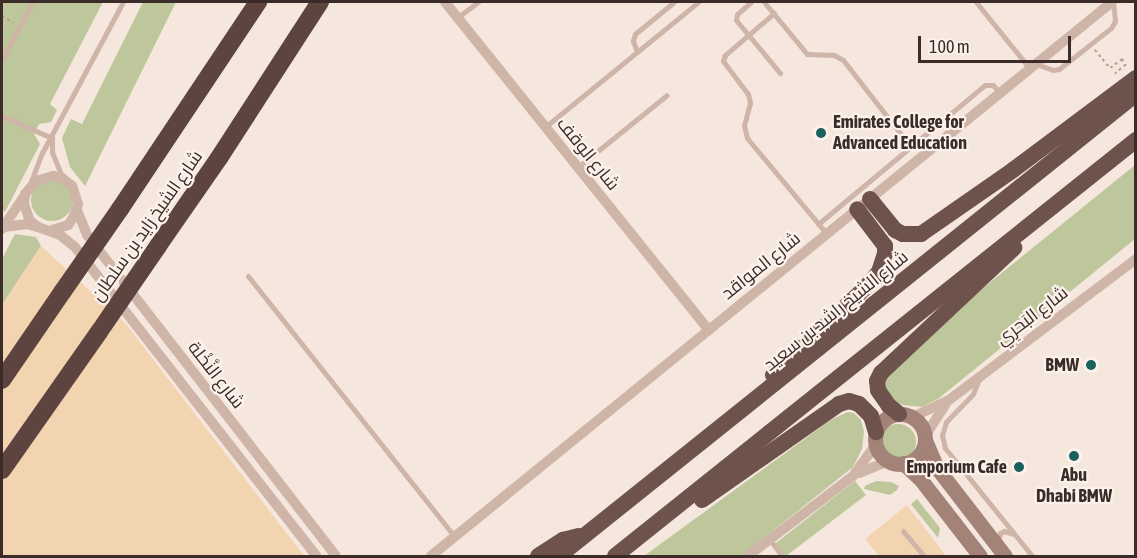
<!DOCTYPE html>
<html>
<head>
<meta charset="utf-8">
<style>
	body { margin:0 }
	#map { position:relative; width:1137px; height:558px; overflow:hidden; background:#f5e7dd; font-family:"Asap Condensed",Cairo,sans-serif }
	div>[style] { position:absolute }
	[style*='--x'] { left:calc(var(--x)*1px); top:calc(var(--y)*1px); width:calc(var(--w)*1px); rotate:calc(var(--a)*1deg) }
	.green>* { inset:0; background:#bec69b }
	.round { border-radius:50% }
	.sand>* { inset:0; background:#f3d4b1 }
	.path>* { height:1.5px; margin-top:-0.75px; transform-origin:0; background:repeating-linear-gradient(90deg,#bb9e91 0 3px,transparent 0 6px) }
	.service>* { height:5px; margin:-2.5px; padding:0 2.5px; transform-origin:2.5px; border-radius:2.5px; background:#cfb4a8 }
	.minor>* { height:10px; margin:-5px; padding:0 5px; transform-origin:5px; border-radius:5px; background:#cfb4a8 }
	.secondary>* { height:15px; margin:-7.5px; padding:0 7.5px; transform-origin:7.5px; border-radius:7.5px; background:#a38278 }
	.secondary>.ring { margin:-7.5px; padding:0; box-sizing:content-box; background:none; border:15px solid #a38278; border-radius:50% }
	.trunk>* { height:16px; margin:-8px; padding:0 8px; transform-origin:8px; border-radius:8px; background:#6e524c }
	.motorway>* { height:18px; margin:-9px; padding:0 9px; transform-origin:9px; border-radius:9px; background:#5d443f }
	.motorway-bridge>* { height:18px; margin:-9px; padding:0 9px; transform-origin:9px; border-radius:9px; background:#5d443f }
	.dots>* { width:16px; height:16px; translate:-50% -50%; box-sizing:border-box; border:3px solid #fcf2eb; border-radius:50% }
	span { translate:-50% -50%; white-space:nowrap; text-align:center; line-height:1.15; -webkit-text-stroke:4.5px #fcf2eb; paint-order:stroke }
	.poi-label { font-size:18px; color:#3b2c29; font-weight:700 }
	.left { translate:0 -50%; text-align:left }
	.right { translate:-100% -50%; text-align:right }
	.street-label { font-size:18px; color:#3b2c29 }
	.frame { position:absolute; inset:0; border:3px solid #3b2c29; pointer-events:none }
	.scale { position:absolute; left:918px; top:36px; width:153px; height:27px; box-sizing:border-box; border:3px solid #3b2c29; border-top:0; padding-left:8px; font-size:18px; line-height:21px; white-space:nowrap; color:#3b2c29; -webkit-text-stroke:4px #fcf2eb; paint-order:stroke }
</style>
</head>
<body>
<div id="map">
	<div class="green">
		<i style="clip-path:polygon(2px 2px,103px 2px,50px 104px,57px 110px,51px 122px,39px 124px,34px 134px,40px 144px,5px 212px,2px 210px)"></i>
		<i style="clip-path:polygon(143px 2px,176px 2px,85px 186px,70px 167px,62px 138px,71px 119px,82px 124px)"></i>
		<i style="clip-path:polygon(1135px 165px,1135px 239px,938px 399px,922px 407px,903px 405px,888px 400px,882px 387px,887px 376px,977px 293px)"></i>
		<i class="round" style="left:31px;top:179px;width:42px;height:42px"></i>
		<i style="clip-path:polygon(15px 234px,36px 237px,41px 246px,2px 305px,2px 259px)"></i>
		<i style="clip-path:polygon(848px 412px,854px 413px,861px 420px,864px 432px,862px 449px,853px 467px,741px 556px,644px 556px,832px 419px)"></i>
		<i class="round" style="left:880px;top:424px;width:36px;height:36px"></i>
		<i style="clip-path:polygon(855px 481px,866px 495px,786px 556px,780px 555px,775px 549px,776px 543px)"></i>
		<i style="clip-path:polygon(876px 481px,891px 482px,899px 486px,897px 490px,890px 495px,864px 489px,865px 486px)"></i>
		<i style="clip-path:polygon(917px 499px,940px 528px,938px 538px,911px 504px)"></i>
	</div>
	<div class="sand">
		<i style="clip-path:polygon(41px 246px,126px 324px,304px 556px,2px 556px,2px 305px)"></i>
		<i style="clip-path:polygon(907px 505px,946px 556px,879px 556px,865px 539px)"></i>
	</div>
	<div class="path">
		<i style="--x:2;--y:16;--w:13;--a:32"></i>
		<i style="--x:1095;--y:50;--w:23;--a:50"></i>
		<i style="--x:1110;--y:68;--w:15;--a:-37"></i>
		<i style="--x:1122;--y:59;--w:7;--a:56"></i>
		<i style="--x:1126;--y:65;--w:14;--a:141"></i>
	</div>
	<div class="service">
		<i style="--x:751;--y:2;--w:18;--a:139"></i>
		<i style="--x:737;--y:14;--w:6;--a:99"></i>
		<i style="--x:736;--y:20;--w:69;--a:50.3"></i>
		<i style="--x:764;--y:2;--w:67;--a:50.4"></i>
		<i style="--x:807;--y:54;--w:27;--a:2"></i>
		<i style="--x:834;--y:55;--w:10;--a:29"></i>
		<i style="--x:843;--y:60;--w:110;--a:52"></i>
		<i style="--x:976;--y:2;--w:86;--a:51.1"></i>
		<i style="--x:774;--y:13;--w:65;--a:139.4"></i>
		<i style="--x:725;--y:55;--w:6;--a:108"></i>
		<i style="--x:723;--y:61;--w:41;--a:52.9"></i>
		<i style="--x:748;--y:94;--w:9;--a:77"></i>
		<i style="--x:750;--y:103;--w:23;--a:105"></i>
		<i style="--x:744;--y:125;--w:13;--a:77"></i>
		<i style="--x:747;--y:138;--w:125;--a:50.2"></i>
		<i style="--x:458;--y:17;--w:25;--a:-37"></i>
		<i style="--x:637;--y:52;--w:12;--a:-110"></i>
		<i style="--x:633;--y:41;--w:7;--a:-74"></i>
		<i style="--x:635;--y:34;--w:50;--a:-39.4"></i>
		<i style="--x:2;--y:59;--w:64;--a:-62.2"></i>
		<i style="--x:1036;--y:64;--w:18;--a:19"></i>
		<i style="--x:1053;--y:70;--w:6;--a:-9"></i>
		<i style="--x:1059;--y:69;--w:66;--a:-38.3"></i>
		<i style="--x:1111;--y:28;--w:8;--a:-60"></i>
		<i style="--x:1115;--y:21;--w:19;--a:-96"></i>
		<i style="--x:2;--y:116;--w:55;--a:23.7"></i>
		<i style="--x:545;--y:127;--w:198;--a:-39.2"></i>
		<i style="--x:52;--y:140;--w:12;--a:90"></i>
		<i style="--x:52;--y:152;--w:27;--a:68"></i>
		<i style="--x:578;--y:167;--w:114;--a:-39"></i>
		<i style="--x:30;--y:184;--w:33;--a:-69"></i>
		<i style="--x:42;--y:153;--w:171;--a:-61.8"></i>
		<i style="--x:818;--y:224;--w:217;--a:-39.8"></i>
		<i style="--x:985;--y:85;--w:8;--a:0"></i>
		<i style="--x:993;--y:85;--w:11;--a:49"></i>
		<i style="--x:248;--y:276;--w:333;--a:51.6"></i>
		<i style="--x:979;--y:379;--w:16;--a:112"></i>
		<i style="--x:973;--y:394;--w:39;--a:134"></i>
		<i style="--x:946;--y:422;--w:14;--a:107"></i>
		<i style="--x:942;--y:435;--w:13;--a:77"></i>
		<i style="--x:945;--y:448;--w:139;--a:51.1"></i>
		<i style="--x:903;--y:531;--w:33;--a:50"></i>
		<i style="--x:770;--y:540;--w:20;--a:53"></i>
		<i style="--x:998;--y:542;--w:9;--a:-77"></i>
		<i style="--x:1000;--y:533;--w:4;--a:-27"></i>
		<i style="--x:1004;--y:531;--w:9;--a:18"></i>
	</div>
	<div class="minor">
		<i style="--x:445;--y:2;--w:421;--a:51.2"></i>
		<i style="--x:77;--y:210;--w:27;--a:68"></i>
		<i style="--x:87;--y:235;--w:406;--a:52.2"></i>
		<i style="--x:3;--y:227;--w:23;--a:-7"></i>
		<i style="--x:26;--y:224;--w:12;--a:14"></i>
		<i style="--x:2;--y:229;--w:41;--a:-55.9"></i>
		<i style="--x:52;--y:230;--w:17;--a:-17"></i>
		<i style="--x:68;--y:225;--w:9;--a:-54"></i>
		<i style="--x:73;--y:218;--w:15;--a:-70"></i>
		<i style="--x:78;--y:204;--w:19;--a:-108"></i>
		<i style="--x:72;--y:186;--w:13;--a:-141"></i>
		<i style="--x:62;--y:178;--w:9;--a:-167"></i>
		<i style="--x:53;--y:176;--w:18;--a:164"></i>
		<i style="--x:36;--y:181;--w:17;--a:130"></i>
		<i style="--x:25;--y:194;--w:10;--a:96"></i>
		<i style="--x:24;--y:204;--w:18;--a:71"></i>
		<i style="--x:30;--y:221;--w:10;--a:37"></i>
		<i style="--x:38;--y:227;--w:23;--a:20"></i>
		<i style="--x:60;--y:235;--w:19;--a:39"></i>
		<i style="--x:75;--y:247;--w:392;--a:52"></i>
		<i style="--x:908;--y:415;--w:9;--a:0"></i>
		<i style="--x:917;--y:415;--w:35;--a:-25"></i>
		<i style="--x:949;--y:400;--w:234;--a:-37"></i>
		<i style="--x:925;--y:436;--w:37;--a:-57"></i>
		<i style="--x:859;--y:473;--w:31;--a:-22"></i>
		<i style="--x:431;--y:556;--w:878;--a:-39.13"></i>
		<i style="--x:748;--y:556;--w:132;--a:-37.3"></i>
		<i style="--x:853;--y:476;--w:39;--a:-54"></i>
	</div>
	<div class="secondary">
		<i class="ring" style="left:875px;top:414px;width:35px;height:35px"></i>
		<i style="--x:925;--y:440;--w:30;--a:67"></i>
		<i style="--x:937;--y:468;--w:111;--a:52.3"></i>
		<i style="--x:903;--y:463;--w:25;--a:43"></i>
		<i style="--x:921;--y:480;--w:96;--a:52.2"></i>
	</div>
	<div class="trunk">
		<i style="--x:870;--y:199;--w:40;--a:51"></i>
		<i style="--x:895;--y:230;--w:9;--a:27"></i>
		<i style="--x:903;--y:234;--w:18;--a:0"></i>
		<i style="--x:921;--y:234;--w:112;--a:-34.8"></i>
		<i style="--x:1013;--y:170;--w:154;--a:-36.8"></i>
		<i style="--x:773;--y:375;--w:127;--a:-43.4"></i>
		<i style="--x:865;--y:288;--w:21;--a:-49"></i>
		<i style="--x:879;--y:272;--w:20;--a:-72"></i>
		<i style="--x:885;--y:253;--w:7;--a:-90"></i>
		<i style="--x:885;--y:246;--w:46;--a:-127.1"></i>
		<i style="--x:899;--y:414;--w:13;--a:-141"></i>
		<i style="--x:889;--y:406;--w:19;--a:-125"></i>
		<i style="--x:878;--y:390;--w:9;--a:-96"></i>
		<i style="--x:877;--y:381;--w:9;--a:-63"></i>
		<i style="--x:881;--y:373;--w:183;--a:-43.2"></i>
		<i style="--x:702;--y:500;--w:167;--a:-35"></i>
		<i style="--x:839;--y:404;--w:10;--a:-17"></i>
		<i style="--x:849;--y:401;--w:10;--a:17"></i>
		<i style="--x:859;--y:404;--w:17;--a:45"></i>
		<i style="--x:871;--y:416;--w:17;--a:73"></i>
		<i style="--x:538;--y:556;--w:30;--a:-33"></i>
		<i style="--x:563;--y:540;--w:16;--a:-14"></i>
		<i style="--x:559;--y:556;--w:739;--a:-38.68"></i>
		<i style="--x:615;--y:556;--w:667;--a:-38.61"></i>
	</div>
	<div class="motorway">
		<i style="--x:120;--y:209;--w:249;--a:-56.3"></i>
		<i style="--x:158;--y:246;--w:107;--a:-55.3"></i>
		<i style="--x:219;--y:158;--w:186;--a:-57.1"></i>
		<i style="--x:2;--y:380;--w:108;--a:-55.6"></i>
		<i style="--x:2;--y:470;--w:169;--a:-54.9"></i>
	</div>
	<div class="motorway-bridge">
		<i style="--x:63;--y:291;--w:100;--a:-55.2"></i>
		<i style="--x:99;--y:332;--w:104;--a:-55.5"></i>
	</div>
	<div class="dots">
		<i style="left:821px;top:133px;background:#19615c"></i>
		<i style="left:1091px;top:365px;background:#19615c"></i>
		<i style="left:1074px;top:456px;background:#19615c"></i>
		<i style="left:1019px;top:467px;background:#19615c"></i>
	</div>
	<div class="poi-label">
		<span class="left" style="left:833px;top:133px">Emirates College for<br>Advanced Education</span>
		<span class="right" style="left:1079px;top:365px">BMW</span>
		<span class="right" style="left:1007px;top:467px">Emporium Cafe</span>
		<span style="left:1074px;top:486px">Abu<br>Dhabi BMW</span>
	</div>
	<div class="street-label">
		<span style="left:588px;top:154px;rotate:51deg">شارع الوقف</span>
		<span style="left:147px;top:226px;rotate:-55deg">شارع الشيخ زايد بن سلطان</span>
		<span style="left:761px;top:266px;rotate:-39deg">شارع المواقد</span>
		<span style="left:836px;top:311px;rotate:-39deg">شارع الشيخ راشد بن سعيد</span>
		<span style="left:1032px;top:316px;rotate:-37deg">شارع البَحرِي</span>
		<span style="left:216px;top:375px;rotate:52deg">شارع النَّخْلة</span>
	</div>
	<div class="frame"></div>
	<div class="scale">100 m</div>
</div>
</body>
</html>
